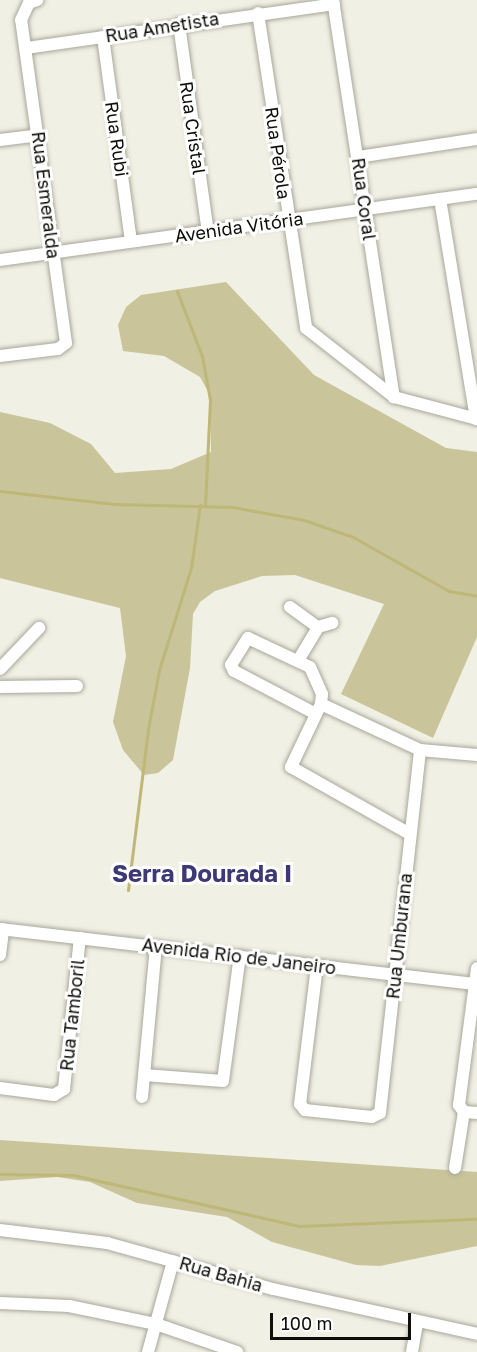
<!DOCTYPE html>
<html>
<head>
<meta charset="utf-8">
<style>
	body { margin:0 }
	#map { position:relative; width:477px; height:1352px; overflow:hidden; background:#f1f0e4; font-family:"Golos Text",sans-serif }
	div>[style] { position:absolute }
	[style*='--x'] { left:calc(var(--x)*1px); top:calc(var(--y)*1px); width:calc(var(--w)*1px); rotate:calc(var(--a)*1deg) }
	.green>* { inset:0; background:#c9c49a }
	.stream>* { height:3px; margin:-1.5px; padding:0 1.5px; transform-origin:1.5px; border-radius:1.5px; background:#bfb777 }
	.roads { filter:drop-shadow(0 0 2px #a8a79b) drop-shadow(0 0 2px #a8a79b) }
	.minor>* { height:12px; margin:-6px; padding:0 6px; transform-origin:6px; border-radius:6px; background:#fff }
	span { translate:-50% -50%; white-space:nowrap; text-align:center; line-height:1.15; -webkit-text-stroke:6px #fff; paint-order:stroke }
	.street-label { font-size:18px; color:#0e0e0a }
	.district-label { font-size:24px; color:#3c3976; font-weight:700 }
	.scale { position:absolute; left:270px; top:1313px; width:141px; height:27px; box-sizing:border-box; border:3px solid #0e0e0a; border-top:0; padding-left:8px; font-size:18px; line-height:21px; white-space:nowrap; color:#0e0e0a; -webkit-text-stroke:4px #fff; paint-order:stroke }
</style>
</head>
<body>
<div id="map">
	<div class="green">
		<i style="clip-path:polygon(226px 282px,314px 375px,446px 448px,477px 452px,477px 637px,433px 738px,341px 694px,384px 604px,295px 575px,262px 576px,215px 591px,200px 602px,193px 614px,190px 668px,173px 760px,158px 773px,144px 775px,123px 750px,113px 722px,126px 656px,120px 608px,0 578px,0 412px,50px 423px,91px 444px,115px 473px,171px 469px,211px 452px,210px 395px,200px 377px,164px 356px,123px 351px,118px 325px,126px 307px,141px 295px)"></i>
		<i style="clip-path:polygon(0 1140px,477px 1172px,477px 1246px,380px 1266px,356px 1265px,272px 1242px,227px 1217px,137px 1203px,90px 1182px,57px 1177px,0 1181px)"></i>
	</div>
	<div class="stream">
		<i style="--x:177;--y:291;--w:70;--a:69"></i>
		<i style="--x:202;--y:356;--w:45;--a:79.7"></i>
		<i style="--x:210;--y:400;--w:105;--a:92.7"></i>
		<i style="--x:0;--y:491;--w:115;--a:6.5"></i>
		<i style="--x:114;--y:504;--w:119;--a:1.4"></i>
		<i style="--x:233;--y:507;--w:72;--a:10.4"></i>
		<i style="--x:304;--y:520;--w:52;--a:19.1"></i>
		<i style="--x:353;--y:537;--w:110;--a:29.4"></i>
		<i style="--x:449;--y:591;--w:28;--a:10"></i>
		<i style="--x:128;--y:890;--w:162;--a:-82.9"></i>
		<i style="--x:148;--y:729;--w:60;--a:-79.4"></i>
		<i style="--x:159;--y:670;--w:107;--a:-72.6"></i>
		<i style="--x:191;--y:568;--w:64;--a:-81.9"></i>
		<i style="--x:0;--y:1174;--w:73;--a:0.8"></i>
		<i style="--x:73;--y:1175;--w:232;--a:12.7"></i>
		<i style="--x:299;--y:1226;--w:178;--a:-2.3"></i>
	</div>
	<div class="roads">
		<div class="minor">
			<i style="--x:333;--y:0;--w:402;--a:81.3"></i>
			<i style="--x:258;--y:13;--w:319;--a:81.3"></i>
			<i style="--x:306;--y:328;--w:112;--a:38.1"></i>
			<i style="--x:394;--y:397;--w:86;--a:14.8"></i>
			<i style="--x:179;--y:24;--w:210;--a:82.1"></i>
			<i style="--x:103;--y:37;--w:206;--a:82.2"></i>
			<i style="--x:26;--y:48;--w:311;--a:-8.1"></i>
			<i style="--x:0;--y:140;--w:38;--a:-7"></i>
			<i style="--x:358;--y:157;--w:120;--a:-8.6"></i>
			<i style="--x:440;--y:199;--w:223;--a:80.7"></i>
			<i style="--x:0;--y:260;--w:482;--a:-7.9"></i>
			<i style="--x:0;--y:356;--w:58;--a:-6.9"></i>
			<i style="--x:58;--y:349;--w:10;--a:-37"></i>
			<i style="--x:66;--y:343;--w:326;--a:-97.9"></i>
			<i style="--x:21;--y:20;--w:19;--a:-65"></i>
			<i style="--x:29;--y:3;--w:9;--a:-21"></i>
			<i style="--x:290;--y:607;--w:34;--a:36"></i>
			<i style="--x:318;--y:627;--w:15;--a:-16"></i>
			<i style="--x:299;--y:659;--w:37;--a:-59"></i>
			<i style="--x:0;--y:669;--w:57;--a:-46.4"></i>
			<i style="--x:0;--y:687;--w:77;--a:-0.7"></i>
			<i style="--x:321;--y:704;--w:109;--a:24.9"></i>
			<i style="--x:420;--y:750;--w:57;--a:5"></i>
			<i style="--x:316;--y:714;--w:93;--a:-152.3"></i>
			<i style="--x:234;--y:671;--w:7;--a:-117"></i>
			<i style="--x:231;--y:665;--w:32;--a:-58"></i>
			<i style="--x:248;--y:638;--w:68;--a:25.1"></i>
			<i style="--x:310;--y:667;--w:30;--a:66"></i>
			<i style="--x:322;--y:694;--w:10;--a:96"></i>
			<i style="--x:321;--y:704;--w:70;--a:115.5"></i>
			<i style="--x:291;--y:767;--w:137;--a:29.4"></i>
			<i style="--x:0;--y:929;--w:480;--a:6.6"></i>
			<i style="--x:0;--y:955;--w:26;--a:-83"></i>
			<i style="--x:317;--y:966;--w:139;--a:97"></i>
			<i style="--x:300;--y:1104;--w:8;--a:50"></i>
			<i style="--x:305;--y:1110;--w:67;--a:6"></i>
			<i style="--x:372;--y:1117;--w:9;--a:-27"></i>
			<i style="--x:380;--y:1113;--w:365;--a:-83.7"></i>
			<i style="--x:144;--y:1075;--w:79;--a:4.3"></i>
			<i style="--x:223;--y:1081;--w:126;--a:-82.3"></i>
			<i style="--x:0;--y:1088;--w:54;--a:7.4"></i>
			<i style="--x:54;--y:1095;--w:12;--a:-31"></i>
			<i style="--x:64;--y:1089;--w:152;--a:-84"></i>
			<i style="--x:142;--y:1097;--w:151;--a:-84.7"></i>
			<i style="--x:464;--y:1112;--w:9;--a:-126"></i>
			<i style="--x:459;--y:1105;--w:138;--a:-82.5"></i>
			<i style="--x:464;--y:1112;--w:13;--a:4"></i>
			<i style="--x:455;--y:1168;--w:57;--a:-80.9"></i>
			<i style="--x:0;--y:1230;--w:108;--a:6.9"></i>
			<i style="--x:107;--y:1243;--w:172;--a:15.5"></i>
			<i style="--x:273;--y:1289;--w:209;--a:12.4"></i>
			<i style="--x:0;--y:1303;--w:69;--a:2.5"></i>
			<i style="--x:69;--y:1306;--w:89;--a:11.7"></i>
			<i style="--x:156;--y:1324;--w:86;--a:19.1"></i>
			<i style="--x:148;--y:1352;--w:94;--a:-74.6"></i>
			<i style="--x:412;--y:1352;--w:29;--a:-80"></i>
		</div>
	</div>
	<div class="street-label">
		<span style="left:162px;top:27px;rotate:-9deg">Rua Ametista</span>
		<span style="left:193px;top:128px;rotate:82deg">Rua Cristal</span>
		<span style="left:117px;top:139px;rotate:82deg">Rua Rubi</span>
		<span style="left:278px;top:153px;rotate:82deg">Rua Pérola</span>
		<span style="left:46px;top:195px;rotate:83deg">Rua Esmeralda</span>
		<span style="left:364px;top:199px;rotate:82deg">Rua Coral</span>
		<span style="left:239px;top:227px;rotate:-8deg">Avenida Vitória</span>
		<span style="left:399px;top:936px;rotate:-84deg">Rua Umburana</span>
		<span style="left:239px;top:956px;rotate:7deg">Avenida Rio de Janeiro</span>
		<span style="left:72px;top:1015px;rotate:-84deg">Rua Tamboril</span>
		<span style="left:221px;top:1274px;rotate:16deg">Rua Bahia</span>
	</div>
	<div class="district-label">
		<span style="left:202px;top:873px">Serra Dourada I</span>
	</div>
	<div class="scale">100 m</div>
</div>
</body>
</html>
